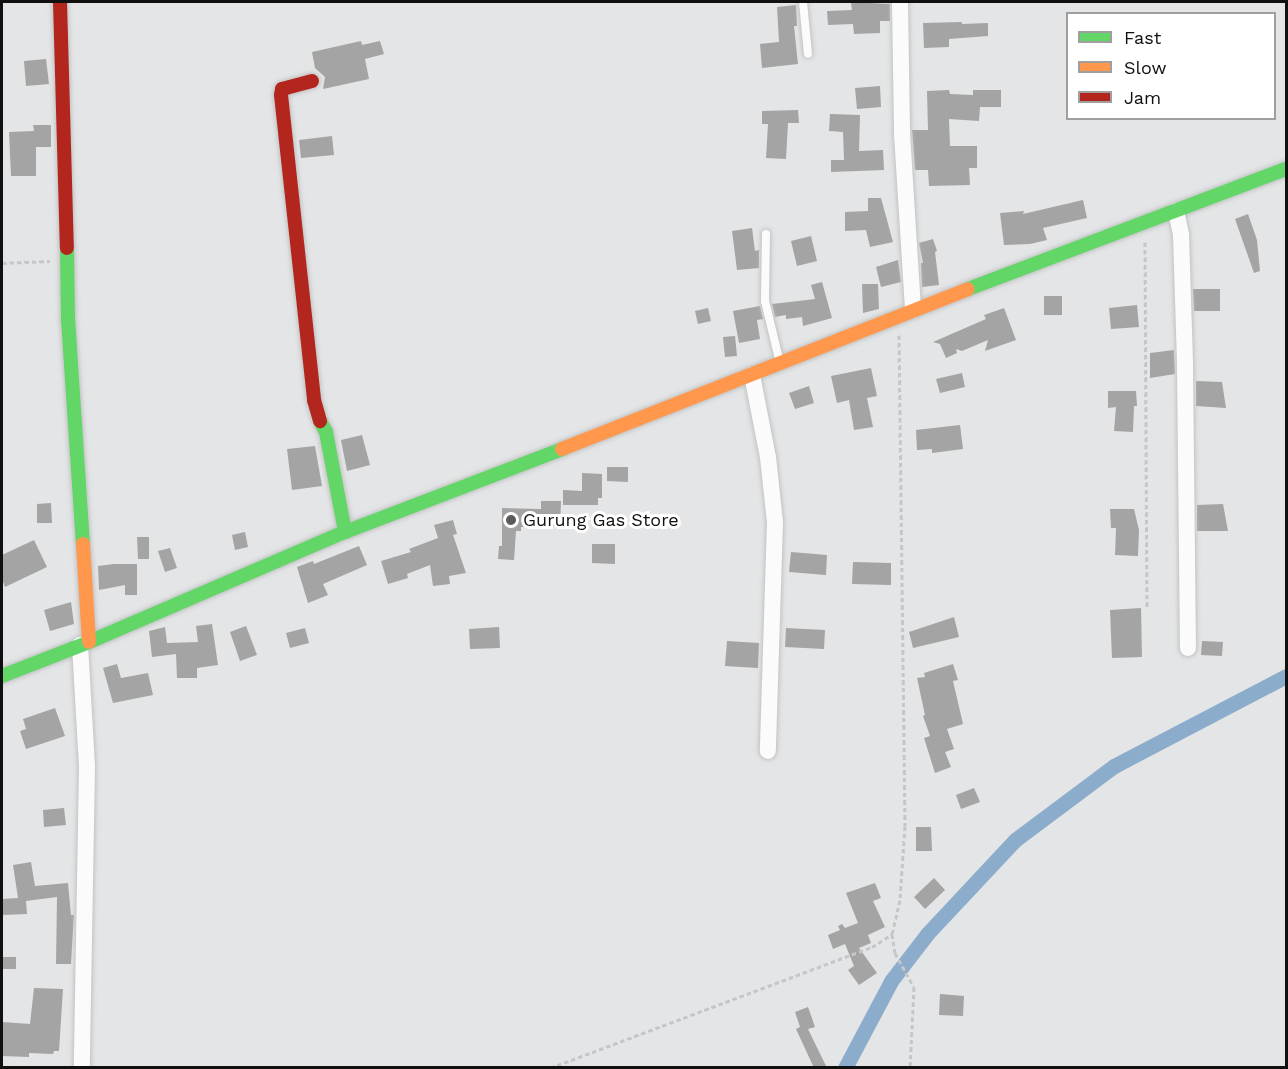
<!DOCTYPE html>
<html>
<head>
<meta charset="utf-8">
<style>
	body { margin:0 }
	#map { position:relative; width:1288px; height:1069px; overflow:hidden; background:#e4e5e6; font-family:"Work Sans",sans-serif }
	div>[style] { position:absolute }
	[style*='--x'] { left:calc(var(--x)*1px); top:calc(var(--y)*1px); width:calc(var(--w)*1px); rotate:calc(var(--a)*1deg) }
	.canal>* { height:15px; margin:-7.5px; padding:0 7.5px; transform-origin:7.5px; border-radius:7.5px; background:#8caccb }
	.building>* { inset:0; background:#a3a4a3 }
	.path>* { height:3px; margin-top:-1.5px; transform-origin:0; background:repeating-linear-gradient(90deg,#c5c6c6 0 4.5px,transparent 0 7.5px) }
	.roads { filter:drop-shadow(0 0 2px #c2c3c4) drop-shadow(0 0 2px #c2c3c4) }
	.lane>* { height:8px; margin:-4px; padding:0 4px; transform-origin:4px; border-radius:4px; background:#fbfbfb }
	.street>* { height:16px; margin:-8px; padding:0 8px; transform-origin:8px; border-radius:8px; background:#fbfbfb }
	.fast>* { height:14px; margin:-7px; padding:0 7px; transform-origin:7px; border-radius:7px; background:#63d668 }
	.slow>* { height:14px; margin:-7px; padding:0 7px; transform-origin:7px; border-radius:7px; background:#ff974d }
	.jam>* { height:14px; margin:-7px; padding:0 7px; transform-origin:7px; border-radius:7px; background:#b3261e }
	.dots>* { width:16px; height:16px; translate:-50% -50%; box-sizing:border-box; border:3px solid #fff; border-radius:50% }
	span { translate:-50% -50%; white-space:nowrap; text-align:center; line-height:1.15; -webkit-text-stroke:6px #fff; paint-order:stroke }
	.poi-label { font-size:18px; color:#101011 }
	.left { translate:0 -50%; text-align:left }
	.frame { position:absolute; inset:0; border:3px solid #101011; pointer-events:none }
	.legend { position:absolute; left:1066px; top:12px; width:210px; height:108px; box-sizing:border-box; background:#fff; border:2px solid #9f9fa0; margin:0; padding:8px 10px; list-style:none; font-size:18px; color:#101011 }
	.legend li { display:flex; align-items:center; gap:12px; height:30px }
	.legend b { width:30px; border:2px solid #9f9fa0 }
</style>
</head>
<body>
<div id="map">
	<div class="canal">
		<i style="--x:845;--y:1068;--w:98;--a:-62.1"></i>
		<i style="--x:891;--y:981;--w:59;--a:-52.5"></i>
		<i style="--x:927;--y:934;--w:129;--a:-46.9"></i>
		<i style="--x:1015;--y:840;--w:124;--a:-36.8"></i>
		<i style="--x:1114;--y:766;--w:194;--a:-27.6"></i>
	</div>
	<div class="building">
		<i style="clip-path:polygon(851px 2px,890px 4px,890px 21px,880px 21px,880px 33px,854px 34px,853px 24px,828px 25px,827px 11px,852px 10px)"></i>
		<i style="clip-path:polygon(796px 5px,797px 26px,794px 26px,798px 64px,762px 68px,760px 44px,779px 42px,777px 7px)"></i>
		<i style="clip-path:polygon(962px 22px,962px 24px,988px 23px,988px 36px,949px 39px,949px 47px,924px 48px,923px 23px)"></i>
		<i style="clip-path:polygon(361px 41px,362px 45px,380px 41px,384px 54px,365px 59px,369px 79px,323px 89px,325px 77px,315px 68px,312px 52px)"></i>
		<i style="clip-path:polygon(46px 59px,49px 84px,26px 86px,24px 61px)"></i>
		<i style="clip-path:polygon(880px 86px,881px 107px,857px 109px,855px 88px)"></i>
		<i style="clip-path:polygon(949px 90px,950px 94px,973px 95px,973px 90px,1001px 90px,1001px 107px,980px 107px,979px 121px,949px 119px,950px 146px,977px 146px,977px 168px,969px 168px,970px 185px,929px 186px,928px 170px,915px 170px,912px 130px,928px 130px,927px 91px)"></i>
		<i style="clip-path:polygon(798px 110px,799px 123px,788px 123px,786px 159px,766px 158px,768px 124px,762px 124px,762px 111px)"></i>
		<i style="clip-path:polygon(830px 114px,860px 115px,859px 151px,883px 150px,884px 170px,831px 172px,831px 160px,844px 160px,843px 132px,829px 131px)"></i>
		<i style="clip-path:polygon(33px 125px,51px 125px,51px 147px,36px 147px,36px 176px,11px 176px,9px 132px,34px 131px)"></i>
		<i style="clip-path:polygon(332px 136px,334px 155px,301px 158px,299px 140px)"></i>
		<i style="clip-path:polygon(868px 198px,881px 198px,893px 242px,870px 247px,866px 230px,845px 231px,845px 212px,868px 211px)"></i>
		<i style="clip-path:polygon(1083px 200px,1087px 218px,1043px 228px,1047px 240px,1030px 244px,1004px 245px,1000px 213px,1024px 211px,1023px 214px)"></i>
		<i style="clip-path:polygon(1248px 214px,1257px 240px,1260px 271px,1254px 273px,1235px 219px)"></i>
		<i style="clip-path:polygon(752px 228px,755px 251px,759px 250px,759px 268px,737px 270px,732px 231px)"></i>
		<i style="clip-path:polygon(811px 236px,817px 261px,797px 266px,791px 241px)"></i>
		<i style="clip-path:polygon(933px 239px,937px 251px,935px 252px,939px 285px,922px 287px,921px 263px,923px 263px,919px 243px)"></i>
		<i style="clip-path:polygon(898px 260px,901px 282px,881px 287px,876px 267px)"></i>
		<i style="clip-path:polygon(822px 282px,832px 318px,803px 326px,802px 317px,786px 319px,786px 315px,775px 317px,772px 304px,815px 299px,811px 285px)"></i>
		<i style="clip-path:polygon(862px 284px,878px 284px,879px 309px,863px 313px)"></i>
		<i style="clip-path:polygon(1193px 289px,1220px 289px,1220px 311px,1194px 311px)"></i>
		<i style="clip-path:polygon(1044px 296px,1062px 296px,1062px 315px,1044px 315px)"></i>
		<i style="clip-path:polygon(1137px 305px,1139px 327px,1111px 329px,1109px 308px)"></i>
		<i style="clip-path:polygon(760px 306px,763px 319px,757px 320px,760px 339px,739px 343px,733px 311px)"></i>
		<i style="clip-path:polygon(708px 308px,711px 321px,698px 324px,695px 311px)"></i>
		<i style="clip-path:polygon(1004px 308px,1016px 340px,985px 351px,988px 340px,962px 351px,956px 349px,957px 353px,946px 358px,940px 344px,933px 342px,986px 319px,984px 315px)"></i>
		<i style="clip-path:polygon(735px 336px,737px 356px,725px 357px,723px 337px)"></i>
		<i style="clip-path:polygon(1174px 350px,1175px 374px,1150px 378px,1150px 353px)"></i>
		<i style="clip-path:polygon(871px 368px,877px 396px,867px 398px,873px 427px,854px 430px,849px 400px,837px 403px,831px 376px)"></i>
		<i style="clip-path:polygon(962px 373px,965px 387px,940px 393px,936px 379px)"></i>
		<i style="clip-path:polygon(1196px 381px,1222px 382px,1226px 408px,1196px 406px)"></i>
		<i style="clip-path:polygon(809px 386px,814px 403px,795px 409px,789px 393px)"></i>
		<i style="clip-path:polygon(1108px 391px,1136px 391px,1137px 406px,1134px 406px,1133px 432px,1114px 431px,1116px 407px,1108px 408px)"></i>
		<i style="clip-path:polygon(960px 425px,963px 449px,932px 453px,932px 449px,917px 450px,916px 430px)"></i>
		<i style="clip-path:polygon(362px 435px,370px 465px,347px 471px,341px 440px)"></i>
		<i style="clip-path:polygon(315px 446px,322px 486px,292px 490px,287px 449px)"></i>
		<i style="clip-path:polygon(607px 467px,628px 467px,628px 482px,607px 481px)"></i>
		<i style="clip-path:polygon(582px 473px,602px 474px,602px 498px,598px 498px,598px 505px,563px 505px,563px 490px,582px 491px)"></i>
		<i style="clip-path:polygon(541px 501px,561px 501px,560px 527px,521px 527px,521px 531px,516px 531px,514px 560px,498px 559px,499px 546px,502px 546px,502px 508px,541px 509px)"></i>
		<i style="clip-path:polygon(51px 503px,52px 523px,37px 523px,37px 504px)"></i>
		<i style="clip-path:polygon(1223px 504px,1228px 531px,1197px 531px,1197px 505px)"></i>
		<i style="clip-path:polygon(1110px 509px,1134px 509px,1139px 530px,1138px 556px,1115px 555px,1116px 528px,1111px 528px)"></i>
		<i style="clip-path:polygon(453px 520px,457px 534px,453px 535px,466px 573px,449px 576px,450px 584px,433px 586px,430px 565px,407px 574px,408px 578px,388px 584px,381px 561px,411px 552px,409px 549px,438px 538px,434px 525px)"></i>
		<i style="clip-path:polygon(245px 532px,248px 547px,235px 550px,232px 535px)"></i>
		<i style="clip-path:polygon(137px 537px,149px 537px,149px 559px,138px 559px)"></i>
		<i style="clip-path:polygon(34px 540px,47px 567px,5px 587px,2px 579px,2px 555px)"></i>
		<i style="clip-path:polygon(592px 544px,615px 544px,615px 564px,592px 563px)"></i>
		<i style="clip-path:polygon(359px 546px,367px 565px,323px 584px,328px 595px,308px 603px,297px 567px,313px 561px,314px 564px)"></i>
		<i style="clip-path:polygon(170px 548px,177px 568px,165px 572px,158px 551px)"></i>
		<i style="clip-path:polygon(791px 552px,827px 555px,826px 575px,789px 572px)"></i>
		<i style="clip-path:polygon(853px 562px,891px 563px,891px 585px,852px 584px)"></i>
		<i style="clip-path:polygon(114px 564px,137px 564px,137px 595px,125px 595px,125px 585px,99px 590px,98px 566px)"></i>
		<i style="clip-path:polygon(71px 602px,74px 624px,50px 631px,44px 610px)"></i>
		<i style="clip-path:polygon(1141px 608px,1142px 657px,1112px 658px,1110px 610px)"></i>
		<i style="clip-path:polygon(954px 617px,959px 637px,913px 648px,909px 632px)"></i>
		<i style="clip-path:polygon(212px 624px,218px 665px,197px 668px,197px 678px,177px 678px,176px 654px,152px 657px,149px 631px,165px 627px,167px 643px,198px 642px,196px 626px)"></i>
		<i style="clip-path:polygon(246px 626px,257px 655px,240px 661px,230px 632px)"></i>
		<i style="clip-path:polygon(499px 627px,500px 648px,470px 649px,469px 629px)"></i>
		<i style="clip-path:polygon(305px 628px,309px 643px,290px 648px,286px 633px)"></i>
		<i style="clip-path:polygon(786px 628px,825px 630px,824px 649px,785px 647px)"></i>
		<i style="clip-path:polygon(727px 641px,759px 643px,758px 668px,725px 666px)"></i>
		<i style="clip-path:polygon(1202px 641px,1223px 642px,1222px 656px,1201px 655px)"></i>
		<i style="clip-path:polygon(117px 664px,121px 678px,148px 673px,153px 695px,113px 703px,103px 668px)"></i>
		<i style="clip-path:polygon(953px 664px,958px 680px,953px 681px,963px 724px,947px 729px,954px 749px,945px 752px,951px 767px,935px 773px,924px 738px,930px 736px,923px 716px,925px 715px,917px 678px,925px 677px,924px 673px)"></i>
		<i style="clip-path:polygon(55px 708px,65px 736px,26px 749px,20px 731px,26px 729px,23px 719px)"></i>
		<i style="clip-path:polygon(974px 788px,980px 802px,961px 809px,956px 795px)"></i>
		<i style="clip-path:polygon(64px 808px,66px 825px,44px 827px,43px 810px)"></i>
		<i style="clip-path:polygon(916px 827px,931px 827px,932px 851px,916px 851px)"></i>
		<i style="clip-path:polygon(31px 862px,35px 886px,68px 883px,71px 915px,74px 915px,71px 964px,56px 964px,57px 897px,26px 901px,27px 914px,2px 915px,2px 899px,18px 898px,13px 865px)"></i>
		<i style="clip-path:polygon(934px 878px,945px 890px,925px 909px,914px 897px)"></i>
		<i style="clip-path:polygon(875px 883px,881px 898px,873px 901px,885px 927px,868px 935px,871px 943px,859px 948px,877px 973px,859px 985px,848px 970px,854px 966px,845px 944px,833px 949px,828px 935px,840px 930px,838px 926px,842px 924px,845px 928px,858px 923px,846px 893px)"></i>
		<i style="clip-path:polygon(2px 957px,16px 957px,16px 969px,2px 969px)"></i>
		<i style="clip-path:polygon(34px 988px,63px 989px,59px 1051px,54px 1051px,53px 1054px,29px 1053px,29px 1057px,2px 1056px,2px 1022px,30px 1024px)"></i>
		<i style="clip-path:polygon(940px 994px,964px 996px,963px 1016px,939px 1015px)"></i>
		<i style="clip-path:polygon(808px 1007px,815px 1027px,808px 1029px,827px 1068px,814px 1068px,796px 1029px,800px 1027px,795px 1012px)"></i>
	</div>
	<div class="path">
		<i style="--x:1145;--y:242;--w:367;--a:89.7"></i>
		<i style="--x:2;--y:263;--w:48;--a:-2.4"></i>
		<i style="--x:899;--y:335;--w:491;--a:89.3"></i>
		<i style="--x:905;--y:826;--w:74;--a:93.9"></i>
		<i style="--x:900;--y:900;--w:35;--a:103"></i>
		<i style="--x:892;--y:934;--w:19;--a:81"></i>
		<i style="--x:895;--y:953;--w:39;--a:61"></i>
		<i style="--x:914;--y:987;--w:81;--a:92.8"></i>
		<i style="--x:550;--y:1068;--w:344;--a:-20.6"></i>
		<i style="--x:872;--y:947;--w:24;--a:-33"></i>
	</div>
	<div class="roads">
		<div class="lane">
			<i style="--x:803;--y:2;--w:52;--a:84.5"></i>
			<i style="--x:766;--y:234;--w:67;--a:90.9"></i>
			<i style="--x:765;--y:301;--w:64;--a:76.4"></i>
		</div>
		<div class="street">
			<i style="--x:900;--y:2;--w:132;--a:89.1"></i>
			<i style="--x:902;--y:134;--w:176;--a:86.4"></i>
			<i style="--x:1176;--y:211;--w:25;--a:78"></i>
			<i style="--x:1181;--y:235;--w:130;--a:88.2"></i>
			<i style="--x:1185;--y:365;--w:283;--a:89.4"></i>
			<i style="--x:752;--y:375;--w:84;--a:79"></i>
			<i style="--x:768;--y:457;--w:65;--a:83.9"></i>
			<i style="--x:775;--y:522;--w:229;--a:91.8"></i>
			<i style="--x:80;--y:645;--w:122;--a:86.7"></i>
			<i style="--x:87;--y:767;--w:301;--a:91"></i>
		</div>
		<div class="fast">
			<i style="--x:67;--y:248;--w:71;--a:89.2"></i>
			<i style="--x:68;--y:319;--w:225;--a:86.2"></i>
			<i style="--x:968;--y:289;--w:340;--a:-20.7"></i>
			<i style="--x:320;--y:421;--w:13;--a:61"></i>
			<i style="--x:326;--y:432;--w:102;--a:79.2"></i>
			<i style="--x:2;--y:676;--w:93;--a:-21.3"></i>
			<i style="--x:89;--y:642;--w:279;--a:-23.3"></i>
			<i style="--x:345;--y:532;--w:232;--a:-20.9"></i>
		</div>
		<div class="slow">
			<i style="--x:562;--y:449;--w:436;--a:-21.5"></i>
			<i style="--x:83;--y:544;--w:98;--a:86.5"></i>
		</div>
		<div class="jam">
			<i style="--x:60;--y:2;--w:246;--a:88.4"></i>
			<i style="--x:312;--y:81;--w:31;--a:165"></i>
			<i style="--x:282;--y:89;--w:6;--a:99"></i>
			<i style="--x:281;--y:95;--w:307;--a:83.8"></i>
			<i style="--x:314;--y:400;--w:22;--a:74"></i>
		</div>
	</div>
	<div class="dots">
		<i style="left:511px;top:520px;background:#5a5b5c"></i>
	</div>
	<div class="poi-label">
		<span class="left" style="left:523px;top:520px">Gurung Gas Store</span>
	</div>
	<div class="frame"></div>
	<ul class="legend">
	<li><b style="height:8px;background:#63d668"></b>Fast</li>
	<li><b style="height:8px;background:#ff974d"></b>Slow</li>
	<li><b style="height:8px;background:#b3261e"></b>Jam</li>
	</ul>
</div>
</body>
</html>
